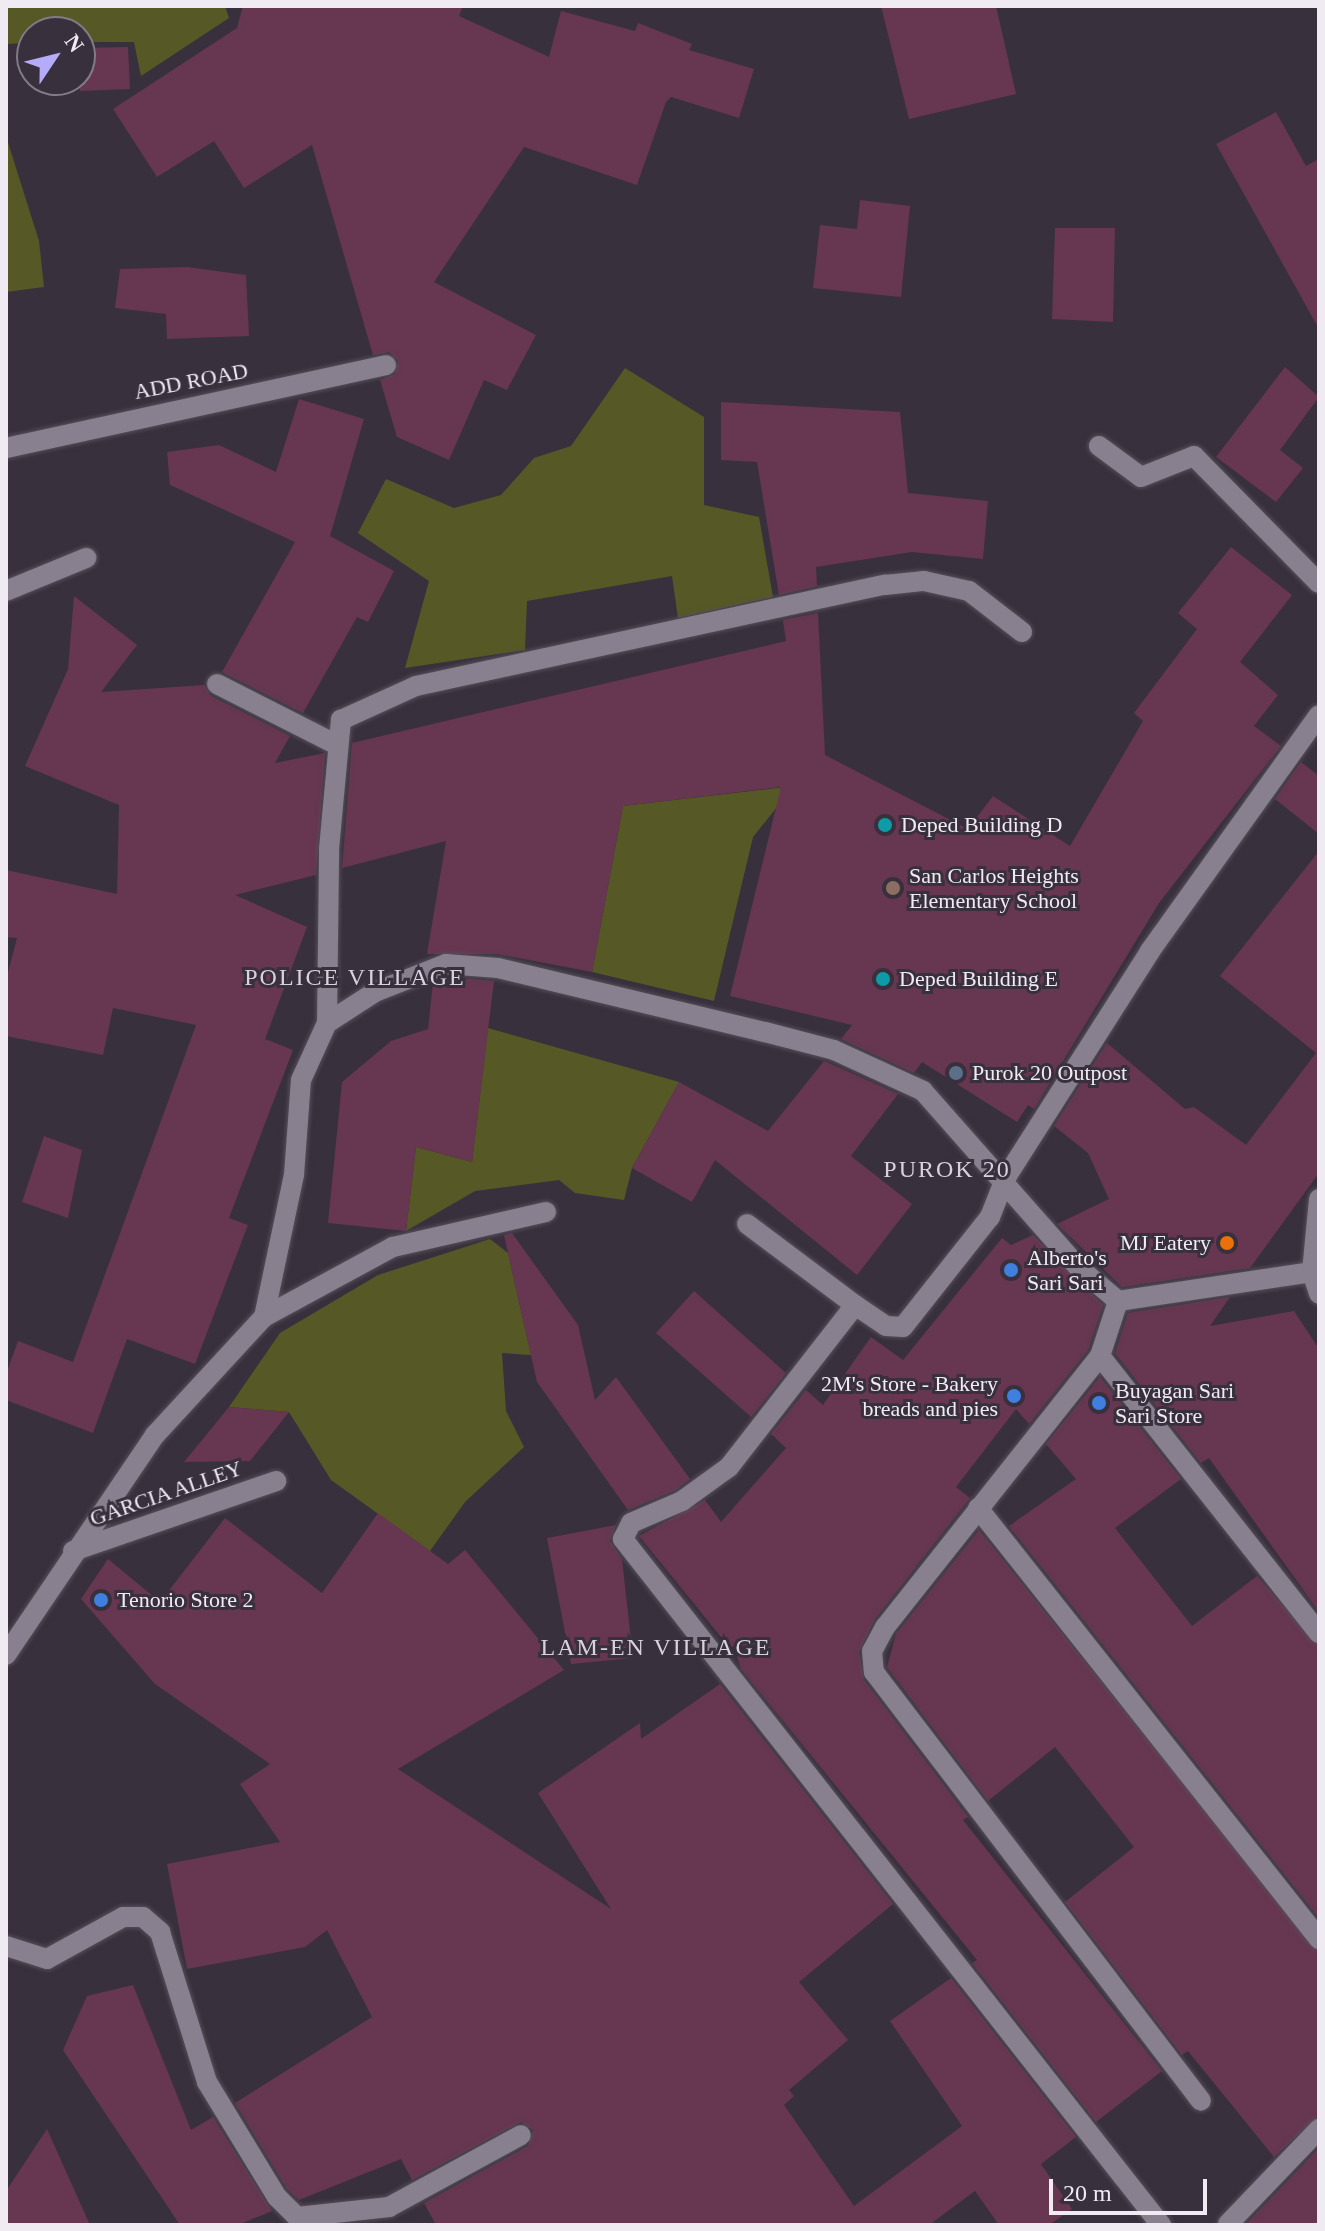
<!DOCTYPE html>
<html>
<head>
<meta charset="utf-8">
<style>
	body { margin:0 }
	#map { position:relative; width:1325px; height:2231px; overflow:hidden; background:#38303d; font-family:"Times New Roman",serif }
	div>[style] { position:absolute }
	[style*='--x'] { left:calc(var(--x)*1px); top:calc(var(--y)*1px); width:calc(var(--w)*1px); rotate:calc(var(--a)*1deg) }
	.green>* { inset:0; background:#565925 }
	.building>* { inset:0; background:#673651 }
	.roads { filter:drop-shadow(0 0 2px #554f59) drop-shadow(0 0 2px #554f59) }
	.minor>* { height:20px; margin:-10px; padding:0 10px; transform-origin:10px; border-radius:10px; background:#88808e }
	.dots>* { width:22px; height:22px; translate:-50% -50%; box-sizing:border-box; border:4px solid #38303d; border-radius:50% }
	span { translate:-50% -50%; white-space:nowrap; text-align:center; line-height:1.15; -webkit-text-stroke:6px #38303d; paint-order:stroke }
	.street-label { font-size:22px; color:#f0ebf3 }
	.poi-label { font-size:22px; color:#f0ebf3 }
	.left { translate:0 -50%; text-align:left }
	.right { translate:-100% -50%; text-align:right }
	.neighbourhood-label { font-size:24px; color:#dad0df; letter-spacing:2px }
	.frame { position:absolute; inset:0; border:8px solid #f0ebf3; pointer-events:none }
	.north { position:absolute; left:16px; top:16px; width:80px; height:80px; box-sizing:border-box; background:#38303d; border:2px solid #827b86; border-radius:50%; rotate:55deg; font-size:22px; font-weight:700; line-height:32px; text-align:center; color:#f0ebf3 }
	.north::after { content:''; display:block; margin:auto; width:28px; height:36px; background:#b5acf9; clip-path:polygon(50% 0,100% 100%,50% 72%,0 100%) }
	.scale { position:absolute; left:1049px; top:2179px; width:158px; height:36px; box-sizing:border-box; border:4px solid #f0ebf3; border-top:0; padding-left:10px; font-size:24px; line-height:28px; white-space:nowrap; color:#f0ebf3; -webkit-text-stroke:6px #38303d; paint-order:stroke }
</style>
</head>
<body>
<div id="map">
	<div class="green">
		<i style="clip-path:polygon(6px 6px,225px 6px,229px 18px,141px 76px,134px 42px,80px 42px,80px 32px,32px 32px,32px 43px,6px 44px)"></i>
		<i style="clip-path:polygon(6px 136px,39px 241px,44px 287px,6px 292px)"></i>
		<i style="clip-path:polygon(625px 368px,704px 417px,704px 505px,759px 517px,773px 597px,678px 618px,672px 576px,527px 601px,525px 650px,405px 668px,429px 581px,358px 533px,386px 479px,454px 508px,501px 495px,534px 458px,571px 446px)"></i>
		<i style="clip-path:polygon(794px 786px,753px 837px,714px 1001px,592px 972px,623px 806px)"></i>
		<i style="clip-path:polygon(488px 1028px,679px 1082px,632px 1168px,624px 1200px,575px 1193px,559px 1180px,475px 1191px,406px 1231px,416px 1147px,472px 1162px)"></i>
		<i style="clip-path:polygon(490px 1239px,508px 1253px,531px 1355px,502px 1353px,506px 1411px,524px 1447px,465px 1502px,430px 1551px,331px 1480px,289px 1412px,229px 1407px,280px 1333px,378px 1275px)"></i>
	</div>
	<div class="building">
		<i style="clip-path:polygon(243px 6px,463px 6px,459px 16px,549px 57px,561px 11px,635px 31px,638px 23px,692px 44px,689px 50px,754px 69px,739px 118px,671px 97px,666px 102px,637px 185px,524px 147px,434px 282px,536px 335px,507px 390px,484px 380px,449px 460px,397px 437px,380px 380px,395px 374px,398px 361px,389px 352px,373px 355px,312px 145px,244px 188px,214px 141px,157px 177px,113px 109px,237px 28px)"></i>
		<i style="clip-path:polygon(881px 6px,996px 6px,1016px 94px,909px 119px)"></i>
		<i style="clip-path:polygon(128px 47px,130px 89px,80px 91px,80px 48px)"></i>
		<i style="clip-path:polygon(1276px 112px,1306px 166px,1319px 159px,1319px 329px,1216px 144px)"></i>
		<i style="clip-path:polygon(860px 200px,910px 206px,901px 297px,813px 288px,820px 225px,857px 229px)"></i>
		<i style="clip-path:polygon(1055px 228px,1115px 228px,1113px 322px,1052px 319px)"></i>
		<i style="clip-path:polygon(187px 267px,246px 275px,249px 336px,167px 339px,166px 314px,115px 308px,120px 269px)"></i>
		<i style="clip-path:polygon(1285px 367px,1319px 397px,1280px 450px,1303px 468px,1276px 502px,1216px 457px)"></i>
		<i style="clip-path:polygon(299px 399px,364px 419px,330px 536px,394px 571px,368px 622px,357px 617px,303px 713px,222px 672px,295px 542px,170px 485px,167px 452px,219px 445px,276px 472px)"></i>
		<i style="clip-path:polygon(721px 402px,900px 412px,908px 493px,988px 501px,983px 559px,912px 552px,816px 567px,817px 586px,779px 595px,757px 462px,721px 460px)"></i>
		<i style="clip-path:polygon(1231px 547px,1292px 595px,1240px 662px,1278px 695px,1254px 726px,1281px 746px,1159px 903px,1034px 1109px,1028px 1105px,1017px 1122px,922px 1062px,914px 1073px,841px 1039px,852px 1025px,730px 996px,781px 787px,623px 806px,592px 972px,497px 954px,427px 954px,446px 841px,342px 868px,352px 743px,786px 641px,783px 620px,818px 613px,825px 755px,968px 829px,993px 796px,1070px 846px,1143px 721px,1134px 713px,1197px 629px,1178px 613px)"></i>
		<i style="clip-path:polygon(74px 596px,137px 645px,101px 692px,204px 685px,211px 696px,290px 736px,275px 763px,325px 753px,316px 875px,235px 895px,307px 927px,265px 1039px,293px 1050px,229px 1218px,248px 1225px,195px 1364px,127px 1339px,93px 1433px,6px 1400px,6px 1374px,18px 1341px,73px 1362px,196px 1025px,113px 1008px,103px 1055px,6px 1036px,6px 980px,17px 938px,6px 937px,6px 870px,117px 894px,119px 805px,25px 766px,68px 669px)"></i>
		<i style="clip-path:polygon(1301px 762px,1319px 776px,1319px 834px,1275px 799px)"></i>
		<i style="clip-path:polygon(1319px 851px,1319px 1173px,1250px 1268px,1122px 1287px,1057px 1224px,1109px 1199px,1088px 1153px,1054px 1126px,1107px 1043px,1185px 1109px,1194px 1107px,1246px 1145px,1316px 1053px,1220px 976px)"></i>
		<i style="clip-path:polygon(448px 977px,494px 981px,472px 1162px,416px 1147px,406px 1231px,328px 1223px,342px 1082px,391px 1041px,428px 1029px,433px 983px)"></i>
		<i style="clip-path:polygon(824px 1061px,898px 1094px,851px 1156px,912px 1204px,857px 1275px,715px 1160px,692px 1202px,632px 1168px,679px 1082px,768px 1131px)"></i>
		<i style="clip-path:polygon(44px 1136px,82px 1150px,68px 1218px,22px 1202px)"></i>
		<i style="clip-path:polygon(512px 1233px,578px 1325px,595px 1400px,616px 1377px,690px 1479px,676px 1490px,628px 1510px,537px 1382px,504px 1235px)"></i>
		<i style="clip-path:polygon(1033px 1235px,1103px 1305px,1088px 1350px,1029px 1424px,1016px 1409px,956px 1487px,970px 1498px,875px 1619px,859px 1652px,864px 1680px,968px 1817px,963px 1820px,1162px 2071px,1096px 2122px,972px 1963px,977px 1960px,741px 1669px,737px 1657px,755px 1645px,729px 1647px,639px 1536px,705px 1500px,721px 1522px,786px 1448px,771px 1434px,806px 1390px,823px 1405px,871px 1337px,903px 1360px,1002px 1238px,1011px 1245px)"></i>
		<i style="clip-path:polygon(694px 1291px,786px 1373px,751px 1417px,656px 1333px)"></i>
		<i style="clip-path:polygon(1230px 1297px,1210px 1326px,1294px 1311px,1319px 1349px,1319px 1612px,1209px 1458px,1201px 1463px,1115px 1353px,1128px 1313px)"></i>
		<i style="clip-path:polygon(1100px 1377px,1181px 1479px,1115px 1528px,1192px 1626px,1257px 1576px,1319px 1646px,1319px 1918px,1009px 1526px,1076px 1479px,1046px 1444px)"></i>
		<i style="clip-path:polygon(229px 1407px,289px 1412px,250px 1461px,184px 1462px)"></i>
		<i style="clip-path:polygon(378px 1513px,448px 1564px,465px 1550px,564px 1670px,398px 1769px,611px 1909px,538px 1793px,640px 1723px,641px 1739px,720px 1684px,893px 1904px,799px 1982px,848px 2040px,789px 2090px,794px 2096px,784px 2105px,854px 2206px,962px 2126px,890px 2021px,951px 1978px,1076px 2137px,1041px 2164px,1072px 2209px,1049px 2225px,999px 2225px,975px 2191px,929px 2225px,436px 2225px,424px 2203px,528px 2146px,533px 2130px,521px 2122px,412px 2180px,401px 2159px,299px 2200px,287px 2189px,235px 2103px,372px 2017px,327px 1930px,305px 1947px,187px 1969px,167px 1864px,280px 1842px,240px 1784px,270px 1764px,155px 1684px,81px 1599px,108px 1559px,160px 1602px,225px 1518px,322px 1593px)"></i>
		<i style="clip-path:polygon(616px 1525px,610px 1541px,622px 1559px,633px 1658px,571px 1664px,547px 1538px)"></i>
		<i style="clip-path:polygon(979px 1530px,1319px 1952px,1319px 2116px,1274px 2157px,1188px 2051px,1182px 2055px,1065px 1902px,1134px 1847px,1055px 1747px,988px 1801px,887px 1667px,896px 1634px)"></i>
		<i style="clip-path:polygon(133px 1985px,191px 2130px,213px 2117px,272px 2211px,238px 2225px,180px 2225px,63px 2050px,87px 1996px)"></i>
		<i style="clip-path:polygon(47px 2129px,90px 2225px,6px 2225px,6px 2191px)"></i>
		<i style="clip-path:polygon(1319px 2148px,1319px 2225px,1245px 2225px)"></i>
	</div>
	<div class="roads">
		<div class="minor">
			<i style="--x:1099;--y:446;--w:52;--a:36.4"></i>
			<i style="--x:1141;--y:477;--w:57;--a:-21.6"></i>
			<i style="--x:1194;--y:456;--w:178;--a:45.5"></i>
			<i style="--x:6;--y:448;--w:389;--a:-12.3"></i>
			<i style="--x:6;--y:591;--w:87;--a:-22.4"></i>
			<i style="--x:217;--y:684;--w:135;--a:26.9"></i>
			<i style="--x:327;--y:1023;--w:57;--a:-32.9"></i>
			<i style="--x:375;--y:992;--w:76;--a:-21.5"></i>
			<i style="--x:446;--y:964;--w:52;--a:4.4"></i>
			<i style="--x:498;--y:968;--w:275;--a:13.5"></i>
			<i style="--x:765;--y:1032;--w:71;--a:14.6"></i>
			<i style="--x:834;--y:1050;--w:98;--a:24.7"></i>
			<i style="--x:923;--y:1091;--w:236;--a:48.6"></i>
			<i style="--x:1079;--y:1268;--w:51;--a:40.2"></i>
			<i style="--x:1118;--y:1301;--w:203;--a:-8.5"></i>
			<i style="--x:1319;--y:1199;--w:73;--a:95.5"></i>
			<i style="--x:1312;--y:1272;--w:23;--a:72"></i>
			<i style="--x:747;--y:1224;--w:135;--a:36.9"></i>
			<i style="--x:1118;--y:1301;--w:58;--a:108.1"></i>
			<i style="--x:1100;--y:1356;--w:346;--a:128.4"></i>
			<i style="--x:885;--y:1627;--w:27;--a:118"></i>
			<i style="--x:872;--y:1651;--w:21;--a:85"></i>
			<i style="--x:874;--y:1672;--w:539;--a:52.68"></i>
			<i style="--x:264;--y:1317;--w:147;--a:-28.5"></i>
			<i style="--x:393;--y:1247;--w:157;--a:-12.9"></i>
			<i style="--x:1100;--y:1356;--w:353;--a:51.7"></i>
			<i style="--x:978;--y:1508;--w:550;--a:51.65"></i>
			<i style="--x:73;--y:1551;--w:215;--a:-19"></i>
			<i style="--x:6;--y:1655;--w:266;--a:-55.9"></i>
			<i style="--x:155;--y:1435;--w:161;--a:-47.3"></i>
			<i style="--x:264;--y:1317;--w:145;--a:-78.1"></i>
			<i style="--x:294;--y:1175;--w:95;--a:-85.8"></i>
			<i style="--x:301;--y:1080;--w:63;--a:-65.5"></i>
			<i style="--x:327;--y:1023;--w:174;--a:-89.3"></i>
			<i style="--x:329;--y:849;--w:130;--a:-84.7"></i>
			<i style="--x:341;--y:720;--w:82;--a:-24.4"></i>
			<i style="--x:416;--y:686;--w:480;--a:-12.2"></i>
			<i style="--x:885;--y:585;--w:39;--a:-6"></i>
			<i style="--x:924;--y:581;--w:46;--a:12.5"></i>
			<i style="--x:969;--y:591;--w:67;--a:37.7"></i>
			<i style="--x:6;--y:1946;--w:43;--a:17.6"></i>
			<i style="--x:47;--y:1959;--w:87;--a:-28.9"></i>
			<i style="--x:123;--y:1917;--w:20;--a:0"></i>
			<i style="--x:143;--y:1917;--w:23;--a:41"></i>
			<i style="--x:160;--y:1932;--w:157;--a:72.6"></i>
			<i style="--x:207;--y:2082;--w:135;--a:58.7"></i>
			<i style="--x:277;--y:2197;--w:28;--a:45"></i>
			<i style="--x:297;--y:2217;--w:93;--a:-6.2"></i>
			<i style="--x:389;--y:2207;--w:150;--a:-28.6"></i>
			<i style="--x:1228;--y:2224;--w:132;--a:-46.2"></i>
			<i style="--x:1161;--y:2225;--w:872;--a:-128.11"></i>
			<i style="--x:623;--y:1539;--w:18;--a:-63"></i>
			<i style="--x:631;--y:1523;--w:56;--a:-23.3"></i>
			<i style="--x:682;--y:1501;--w:58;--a:-35.9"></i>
			<i style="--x:729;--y:1467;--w:205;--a:-52.1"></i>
			<i style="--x:855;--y:1305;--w:37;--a:34"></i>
			<i style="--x:886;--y:1326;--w:17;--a:3"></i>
			<i style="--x:903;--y:1327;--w:140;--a:-51.7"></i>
			<i style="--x:990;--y:1217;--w:41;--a:-68.5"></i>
			<i style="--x:1005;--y:1179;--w:270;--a:-57.5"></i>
			<i style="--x:1150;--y:951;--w:290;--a:-54.4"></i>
		</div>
	</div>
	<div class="dots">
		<i style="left:885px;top:825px;background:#0f9aa8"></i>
		<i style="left:893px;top:888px;background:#8d6e63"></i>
		<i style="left:883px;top:979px;background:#0f9aa8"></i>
		<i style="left:956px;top:1073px;background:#5c6f8a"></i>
		<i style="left:1227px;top:1243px;background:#e8710a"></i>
		<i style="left:1011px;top:1270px;background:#3f7fe0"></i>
		<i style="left:1014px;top:1396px;background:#3f7fe0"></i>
		<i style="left:1099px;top:1403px;background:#3f7fe0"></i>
		<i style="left:101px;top:1600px;background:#3f7fe0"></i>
	</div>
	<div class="street-label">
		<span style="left:191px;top:381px;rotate:-11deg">ADD ROAD</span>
		<span style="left:166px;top:1493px;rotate:-19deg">GARCIA ALLEY</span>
	</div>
	<div class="poi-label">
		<span class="left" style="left:901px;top:825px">Deped Building D</span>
		<span class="left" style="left:909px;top:888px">San Carlos Heights<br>Elementary School</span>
		<span class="left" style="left:899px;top:979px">Deped Building E</span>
		<span class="left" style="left:972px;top:1073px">Purok 20 Outpost</span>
		<span class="right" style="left:1211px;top:1243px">MJ Eatery</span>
		<span class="left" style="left:1027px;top:1270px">Alberto's<br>Sari Sari</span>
		<span class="right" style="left:998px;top:1396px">2M's Store - Bakery<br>breads and pies</span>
		<span class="left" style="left:1115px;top:1403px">Buyagan Sari<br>Sari Store</span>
		<span class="left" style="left:117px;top:1600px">Tenorio Store 2</span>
	</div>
	<div class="neighbourhood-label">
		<span style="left:355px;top:978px">POLICE VILLAGE</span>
		<span style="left:947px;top:1170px">PUROK 20</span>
		<span style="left:656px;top:1648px">LAM-EN VILLAGE</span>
	</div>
	<div class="frame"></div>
	<div class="north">N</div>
	<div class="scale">20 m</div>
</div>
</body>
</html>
